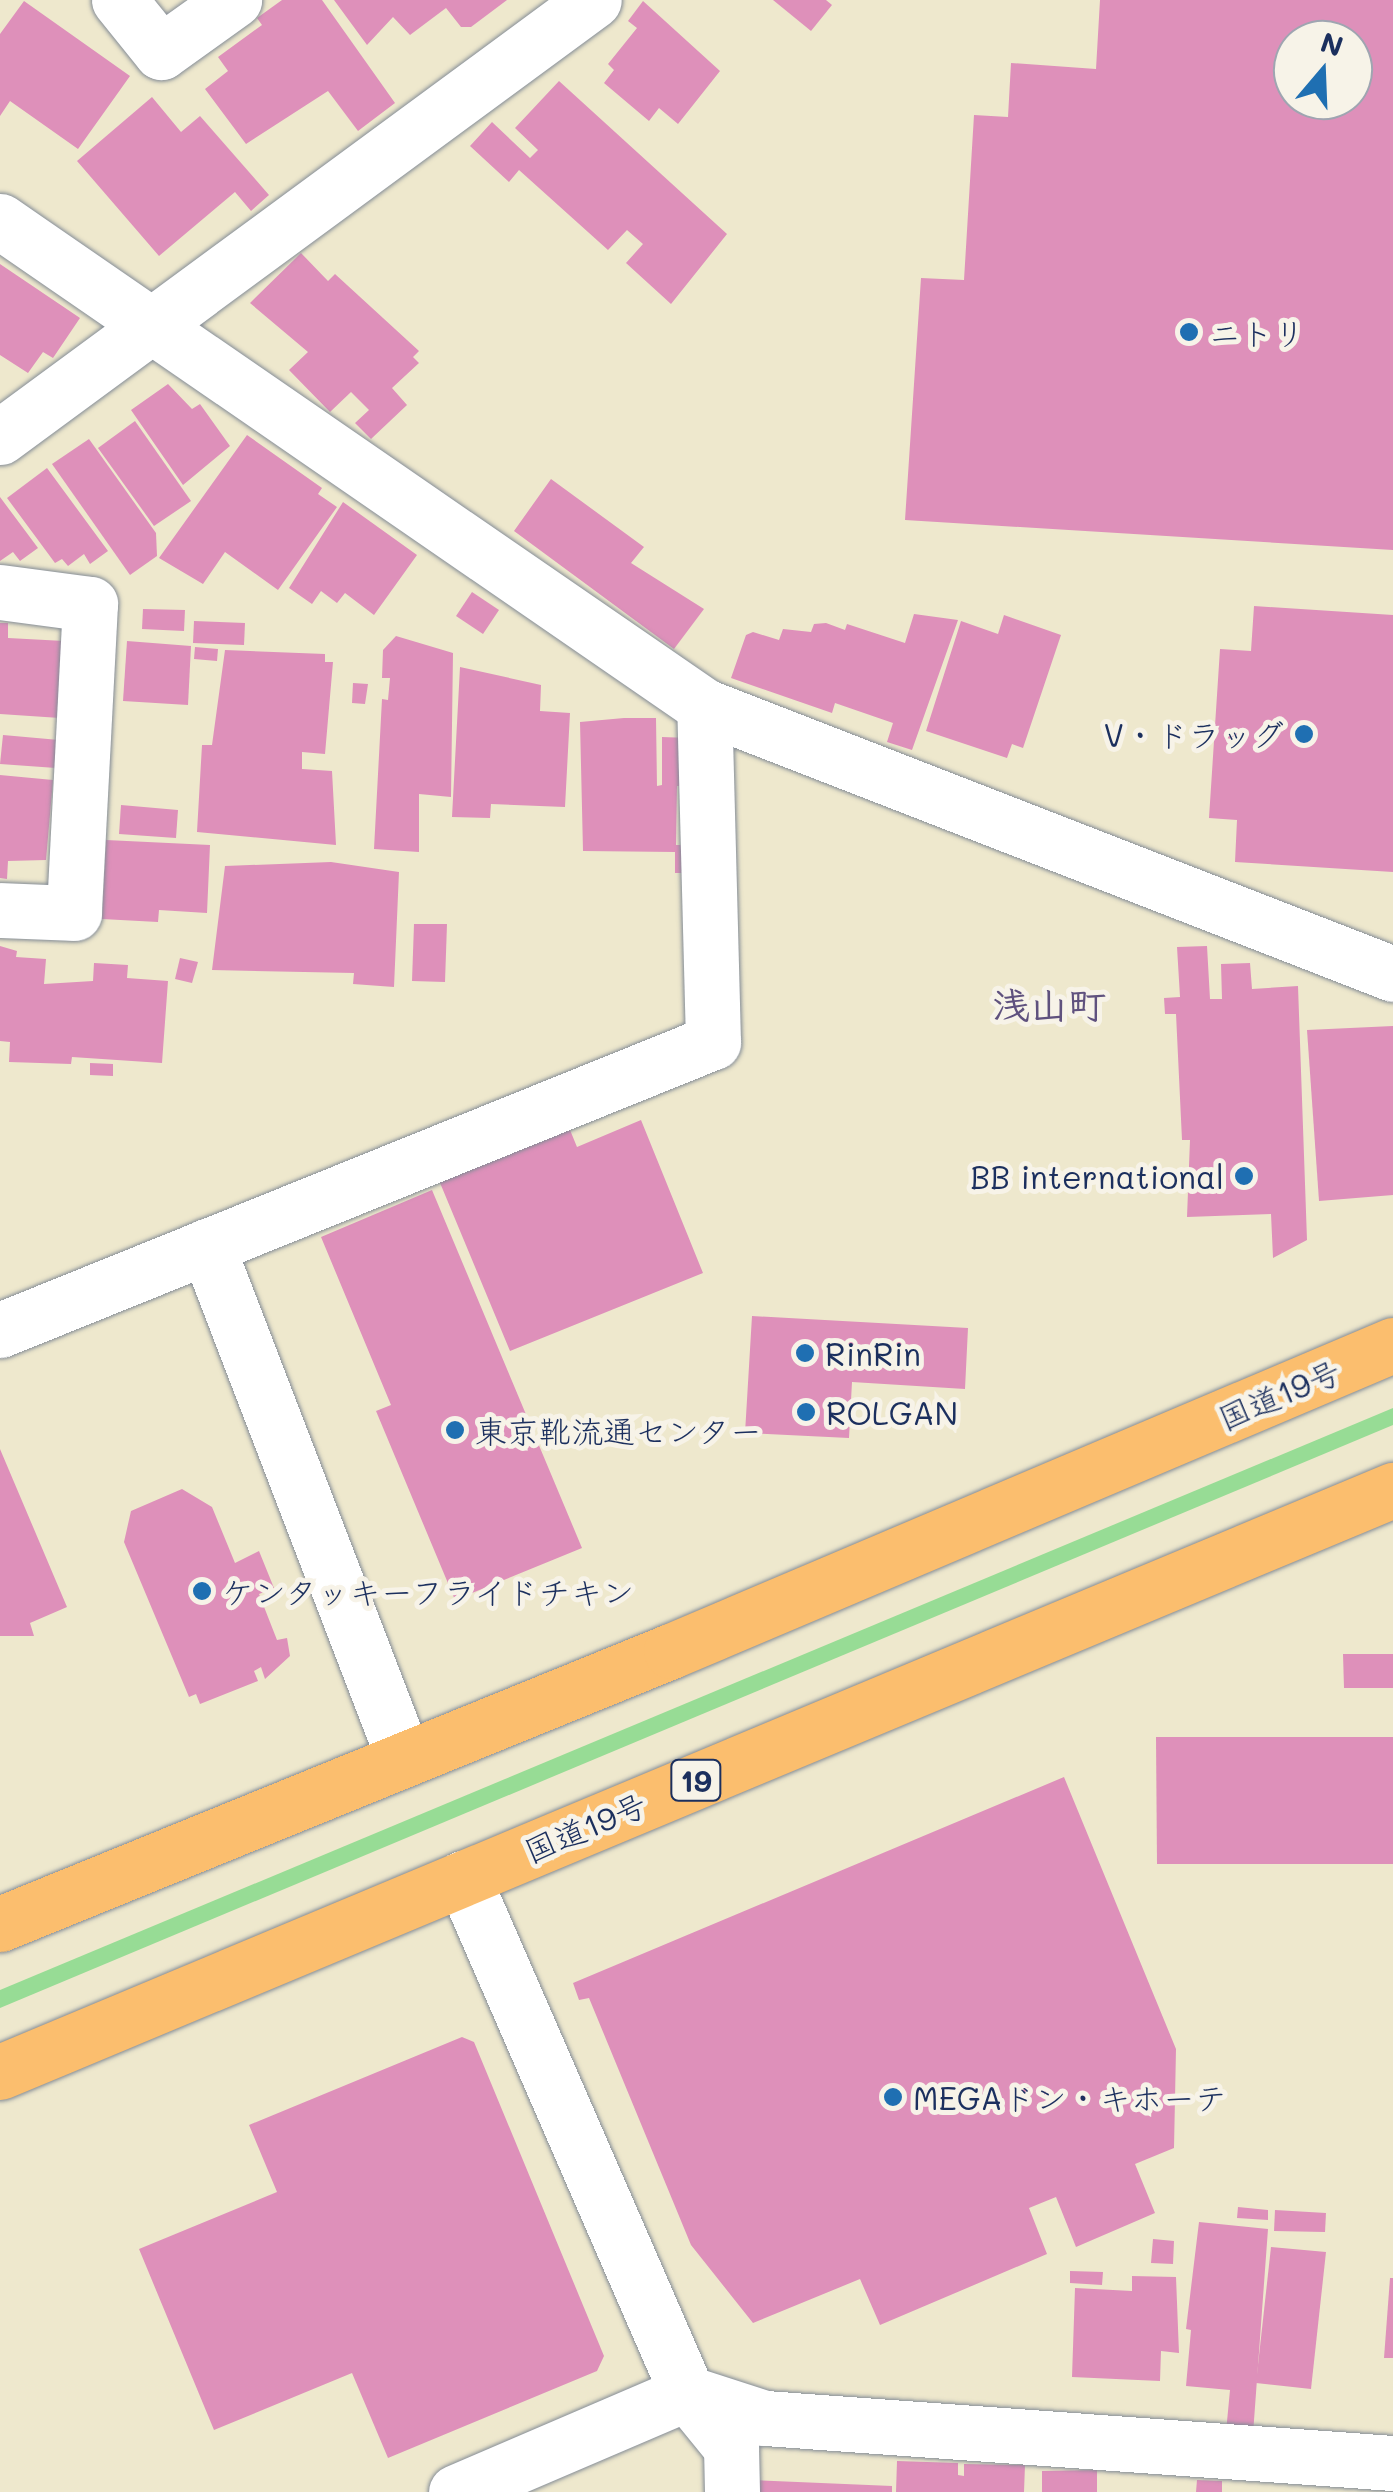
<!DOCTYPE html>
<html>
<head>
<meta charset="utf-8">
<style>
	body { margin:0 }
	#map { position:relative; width:1393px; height:2492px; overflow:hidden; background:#eee8cd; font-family:Mali,"Klee One",sans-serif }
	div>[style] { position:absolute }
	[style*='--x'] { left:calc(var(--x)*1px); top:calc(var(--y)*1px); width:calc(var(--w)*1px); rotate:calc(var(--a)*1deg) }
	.green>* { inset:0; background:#97dc95 }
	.building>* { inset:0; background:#de90ba }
	.roads { filter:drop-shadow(0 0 2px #848c96) drop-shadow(0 0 2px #848c96) }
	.minor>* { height:55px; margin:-27.5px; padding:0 27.5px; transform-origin:27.5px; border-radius:27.5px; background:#fff }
	.highway>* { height:55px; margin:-27.5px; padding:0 27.5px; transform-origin:27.5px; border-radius:27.5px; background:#fbbe6e }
	.dots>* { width:28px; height:28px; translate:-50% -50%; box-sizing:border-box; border:5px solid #f7f3e8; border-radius:50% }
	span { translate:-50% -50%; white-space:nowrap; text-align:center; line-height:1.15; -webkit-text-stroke:10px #f7f3e8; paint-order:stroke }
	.shield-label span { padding:2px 8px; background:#f7f3e8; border:2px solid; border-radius:8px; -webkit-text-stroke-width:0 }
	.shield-label { font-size:30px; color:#1b2f5e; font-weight:700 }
	.poi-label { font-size:32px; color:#1b2f5e }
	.left { translate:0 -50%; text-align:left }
	.right { translate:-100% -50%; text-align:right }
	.street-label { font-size:32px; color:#1b2f5e }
	.quarter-label { font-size:38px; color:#5f517e; font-weight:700 }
	.north { position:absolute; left:1273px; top:20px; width:100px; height:100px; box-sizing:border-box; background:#f7f3e8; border:2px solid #9fa5b1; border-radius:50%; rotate:19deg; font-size:28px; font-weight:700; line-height:40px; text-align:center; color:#1b2f5e }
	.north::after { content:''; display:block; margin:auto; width:35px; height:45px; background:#1f6fb2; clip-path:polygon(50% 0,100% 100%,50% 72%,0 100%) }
</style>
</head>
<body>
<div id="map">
	<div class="green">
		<i style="clip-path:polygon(1393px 1408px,1393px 1425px,0 2008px,0 1990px)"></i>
	</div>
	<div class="building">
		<i style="clip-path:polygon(282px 0,322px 0,395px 103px,358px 131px,328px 91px,246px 144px,205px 89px,228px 71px,218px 57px,262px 25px,257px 18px)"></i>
		<i style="clip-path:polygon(334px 0,507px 0,471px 27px,461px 27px,446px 8px,410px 35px,393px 17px,367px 45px)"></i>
		<i style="clip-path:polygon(773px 0,826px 0,832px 5px,811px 31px)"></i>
		<i style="clip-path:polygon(evenodd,1100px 0,1393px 0,1393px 550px,905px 520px,921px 278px,964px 280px,974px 115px,1008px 117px,1011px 63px,1096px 69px,1100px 0,1293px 40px,1353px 40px,1353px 100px,1293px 100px,1293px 40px)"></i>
		<i style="clip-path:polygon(24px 1px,130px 76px,78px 149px,10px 101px,0 116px,0 34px)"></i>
		<i style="clip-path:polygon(643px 1px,720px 71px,678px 124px,659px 108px,649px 121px,604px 83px,614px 70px,608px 64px,637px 28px,628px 21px)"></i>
		<i style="clip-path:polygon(559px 81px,727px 234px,671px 304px,626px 263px,643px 244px,627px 230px,608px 250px,519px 170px,509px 182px,470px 146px,492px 122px,530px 158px,538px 150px,515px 128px)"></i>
		<i style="clip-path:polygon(152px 97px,181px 132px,200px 116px,269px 195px,251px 211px,235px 192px,159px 256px,77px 161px)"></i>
		<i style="clip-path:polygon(301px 253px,328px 281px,335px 274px,419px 351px,413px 357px,419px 363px,392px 388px,407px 405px,371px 439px,355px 423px,369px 410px,351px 392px,330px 412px,289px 370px,308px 352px,250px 303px)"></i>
		<i style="clip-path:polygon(0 264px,80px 318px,53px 358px,43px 352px,28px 373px,0 355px)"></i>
		<i style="clip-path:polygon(168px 384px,192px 409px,200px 404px,230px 446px,183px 485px,131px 410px)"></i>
		<i style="clip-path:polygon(135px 421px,191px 501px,154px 526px,98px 448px)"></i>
		<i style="clip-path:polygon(247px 435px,322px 488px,318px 494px,337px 507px,278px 590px,225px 552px,203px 584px,159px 558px)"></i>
		<i style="clip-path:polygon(89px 439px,156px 533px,157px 556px,130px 575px,52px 464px)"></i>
		<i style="clip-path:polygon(47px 468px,108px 551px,90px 564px,84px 554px,68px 566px,62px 559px,55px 563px,7px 498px)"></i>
		<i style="clip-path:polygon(551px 479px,644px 547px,631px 563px,704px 609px,674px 649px,514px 531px)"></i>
		<i style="clip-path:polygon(0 497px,38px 548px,20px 561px,13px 552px,0 561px)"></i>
		<i style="clip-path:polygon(343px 502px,417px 555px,374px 615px,345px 593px,337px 603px,321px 591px,312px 604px,289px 588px)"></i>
		<i style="clip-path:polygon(472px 592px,499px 610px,483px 634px,456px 616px)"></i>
		<i style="clip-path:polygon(1254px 606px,1393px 615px,1393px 872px,1235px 862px,1237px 820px,1209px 818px,1220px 649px,1251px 651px)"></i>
		<i style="clip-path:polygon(143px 609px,185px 610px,184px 631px,142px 629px)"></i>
		<i style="clip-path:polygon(914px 614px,958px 620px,912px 750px,887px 742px,893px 723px,835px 703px,832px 713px,731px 678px,746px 635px,753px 632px,779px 640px,783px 629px,811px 632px,814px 624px,826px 623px,845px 630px,847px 624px,905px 643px)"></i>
		<i style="clip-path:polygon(1004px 615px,1061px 635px,1023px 748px,1012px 744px,1007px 758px,926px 731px,961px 621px,998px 634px)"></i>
		<i style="clip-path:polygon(194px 621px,245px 623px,244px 645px,193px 643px)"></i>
		<i style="clip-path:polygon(0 623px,8px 623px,8px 638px,64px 641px,60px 718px,0 714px)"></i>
		<i style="clip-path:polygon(396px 636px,453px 653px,451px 797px,419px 794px,419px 852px,374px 849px,382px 699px,388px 700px,390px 678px,382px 678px,383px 650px)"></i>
		<i style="clip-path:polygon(127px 641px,191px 646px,188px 705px,123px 701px)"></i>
		<i style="clip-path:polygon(195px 647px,218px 649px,217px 661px,194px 659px)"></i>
		<i style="clip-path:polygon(225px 650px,325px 654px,325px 662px,333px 662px,325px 754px,302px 752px,302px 769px,332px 771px,336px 845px,197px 832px,202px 745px,212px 745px)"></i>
		<i style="clip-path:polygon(460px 667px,541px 685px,540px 711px,570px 713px,565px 807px,491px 804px,490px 818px,452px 817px)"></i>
		<i style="clip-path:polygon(353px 683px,368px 684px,365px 704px,352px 703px)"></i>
		<i style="clip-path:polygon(624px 718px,656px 718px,657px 786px,662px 785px,662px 737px,689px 738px,689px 786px,677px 786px,676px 845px,698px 845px,698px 873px,675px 873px,675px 852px,583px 851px,580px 722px)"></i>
		<i style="clip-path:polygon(3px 735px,59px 740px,56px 768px,0 764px)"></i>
		<i style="clip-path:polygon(0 775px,53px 780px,46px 860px,8px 861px,7px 879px,0 878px)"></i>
		<i style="clip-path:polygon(121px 805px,178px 810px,176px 838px,119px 834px)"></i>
		<i style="clip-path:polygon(106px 840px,210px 845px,207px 913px,159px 910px,158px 922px,102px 919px)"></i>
		<i style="clip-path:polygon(331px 862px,399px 872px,394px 987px,353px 984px,354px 973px,212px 970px,225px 866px)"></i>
		<i style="clip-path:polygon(414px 924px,447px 924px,445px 982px,412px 981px)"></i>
		<i style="clip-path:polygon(0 946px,17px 951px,16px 957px,46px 959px,44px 984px,93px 981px,94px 963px,128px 965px,127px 978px,168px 981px,162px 1063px,72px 1057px,71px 1064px,9px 1062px,10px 1042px,0 1041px)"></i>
		<i style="clip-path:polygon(1207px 946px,1210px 999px,1222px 999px,1221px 964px,1250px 963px,1252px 989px,1298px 986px,1307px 1240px,1273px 1258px,1271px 1214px,1187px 1217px,1190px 1140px,1182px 1140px,1176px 1014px,1165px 1014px,1164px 998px,1180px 997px,1177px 947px)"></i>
		<i style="clip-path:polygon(180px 958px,198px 962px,192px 983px,175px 979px)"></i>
		<i style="clip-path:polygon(1393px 1026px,1393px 1195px,1319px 1201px,1307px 1030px)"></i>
		<i style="clip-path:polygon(90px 1063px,113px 1064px,113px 1076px,90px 1075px)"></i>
		<i style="clip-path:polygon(641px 1120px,703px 1273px,510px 1351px,438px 1178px,568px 1125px,577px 1147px)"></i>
		<i style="clip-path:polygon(432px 1190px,582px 1548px,455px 1600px,376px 1411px,391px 1405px,321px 1237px)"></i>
		<i style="clip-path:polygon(752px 1316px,968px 1328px,965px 1389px,852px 1382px,849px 1438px,745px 1433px)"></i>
		<i style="clip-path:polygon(0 1449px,67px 1607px,30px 1623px,34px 1636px,0 1636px)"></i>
		<i style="clip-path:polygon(182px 1489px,212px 1507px,235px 1563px,259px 1551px,274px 1588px,259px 1594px,277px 1640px,287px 1638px,290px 1656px,265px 1679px,261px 1667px,254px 1671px,258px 1681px,200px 1704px,196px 1694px,189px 1697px,124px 1542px,131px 1511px)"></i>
		<i style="clip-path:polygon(1343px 1654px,1393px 1654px,1393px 1688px,1344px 1688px)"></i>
		<i style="clip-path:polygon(1156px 1737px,1393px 1737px,1393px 1864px,1157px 1864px)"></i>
		<i style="clip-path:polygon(1064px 1777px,1176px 2049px,1174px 2148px,1135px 2164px,1155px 2213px,1076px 2247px,1056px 2197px,1029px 2208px,1047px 2254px,880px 2325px,860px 2279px,753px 2323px,691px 2245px,589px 1998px,579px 2000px,573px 1983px)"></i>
		<i style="clip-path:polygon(462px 2037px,474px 2042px,604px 2356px,597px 2371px,388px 2458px,352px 2373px,214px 2430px,139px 2249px,277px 2192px,249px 2125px)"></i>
		<i style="clip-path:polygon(1238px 2207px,1268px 2210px,1268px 2220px,1237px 2218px)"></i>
		<i style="clip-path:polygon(1275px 2210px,1326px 2213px,1325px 2232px,1274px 2231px)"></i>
		<i style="clip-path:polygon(1199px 2222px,1268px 2229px,1253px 2434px,1226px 2432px,1230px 2390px,1186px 2386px,1191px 2330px,1186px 2329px)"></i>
		<i style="clip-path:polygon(1153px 2239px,1174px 2241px,1173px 2264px,1151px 2263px)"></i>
		<i style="clip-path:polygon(1271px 2247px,1326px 2252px,1311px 2389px,1256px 2383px)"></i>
		<i style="clip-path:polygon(1070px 2271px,1103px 2272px,1102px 2285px,1070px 2283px)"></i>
		<i style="clip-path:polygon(1132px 2276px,1176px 2277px,1179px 2353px,1161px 2351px,1160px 2381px,1072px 2377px,1075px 2288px,1132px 2291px)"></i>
		<i style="clip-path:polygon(1390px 2278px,1393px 2278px,1393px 2358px,1384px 2358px)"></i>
		<i style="clip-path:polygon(897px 2461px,958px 2463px,958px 2475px,964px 2476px,964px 2464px,1025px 2465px,1024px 2492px,896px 2492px)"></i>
		<i style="clip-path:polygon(1097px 2470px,1097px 2492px,1042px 2492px,1042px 2471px)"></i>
		<i style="clip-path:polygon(752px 2480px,892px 2486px,892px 2492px,751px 2492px)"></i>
		<i style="clip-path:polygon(1197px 2480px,1222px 2481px,1222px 2492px,1196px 2492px)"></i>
	</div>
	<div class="roads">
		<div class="minor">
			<i style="--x:119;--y:0;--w:67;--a:51.1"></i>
			<i style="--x:161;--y:52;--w:90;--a:-35.5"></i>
			<i style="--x:0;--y:221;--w:855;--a:34.56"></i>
			<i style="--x:704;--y:706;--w:739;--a:21.25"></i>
			<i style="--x:0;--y:437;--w:737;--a:-36.34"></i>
			<i style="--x:0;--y:592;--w:91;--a:7.6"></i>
			<i style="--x:90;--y:604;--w:309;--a:93"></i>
			<i style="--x:74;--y:913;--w:74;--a:-177.7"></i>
			<i style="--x:207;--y:1246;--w:550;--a:68.99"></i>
			<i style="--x:0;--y:1330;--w:769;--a:-22"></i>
			<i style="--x:713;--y:1042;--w:336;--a:-91.5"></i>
			<i style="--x:463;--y:1878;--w:562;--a:66.49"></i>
			<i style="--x:687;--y:2393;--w:70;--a:50.8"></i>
			<i style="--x:731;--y:2447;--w:45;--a:88.7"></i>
			<i style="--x:456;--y:2492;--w:251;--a:-23.2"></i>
			<i style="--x:687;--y:2393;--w:82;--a:17.8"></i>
			<i style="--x:765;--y:2418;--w:630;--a:4.1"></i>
		</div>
		<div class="highway">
			<i style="--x:0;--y:1924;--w:724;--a:-22.14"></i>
			<i style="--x:671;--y:1651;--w:784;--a:-22.97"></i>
			<i style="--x:0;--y:2072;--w:1510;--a:-22.68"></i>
		</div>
	</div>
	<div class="dots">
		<i style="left:1189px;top:332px;background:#1f6fb2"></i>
		<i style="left:1304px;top:734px;background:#1f6fb2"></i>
		<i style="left:1244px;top:1176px;background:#1f6fb2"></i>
		<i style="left:805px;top:1353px;background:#1f6fb2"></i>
		<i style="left:806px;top:1412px;background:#1f6fb2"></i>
		<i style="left:455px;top:1430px;background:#1f6fb2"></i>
		<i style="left:202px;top:1591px;background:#1f6fb2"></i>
		<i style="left:893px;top:2097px;background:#1f6fb2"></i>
	</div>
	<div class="shield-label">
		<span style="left:696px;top:1780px">19</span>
	</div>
	<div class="poi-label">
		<span class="left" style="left:1209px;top:332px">ニトリ</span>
		<span class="right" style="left:1284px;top:734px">V・ドラッグ</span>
		<span class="right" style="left:1224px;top:1176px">BB international</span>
		<span class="left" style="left:825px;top:1353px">RinRin</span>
		<span class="left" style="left:826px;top:1412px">ROLGAN</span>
		<span class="left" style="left:475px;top:1430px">東京靴流通センター</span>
		<span class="left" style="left:222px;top:1591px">ケンタッキーフライドチキン</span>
		<span class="left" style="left:913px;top:2097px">MEGAドン・キホーテ</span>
	</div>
	<div class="street-label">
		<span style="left:1279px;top:1394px;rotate:-23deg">国道19号</span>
		<span style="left:585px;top:1827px;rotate:-23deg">国道19号</span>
	</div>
	<div class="quarter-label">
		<span style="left:1049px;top:1005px">浅山町</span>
	</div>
	<div class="north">N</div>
</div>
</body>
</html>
